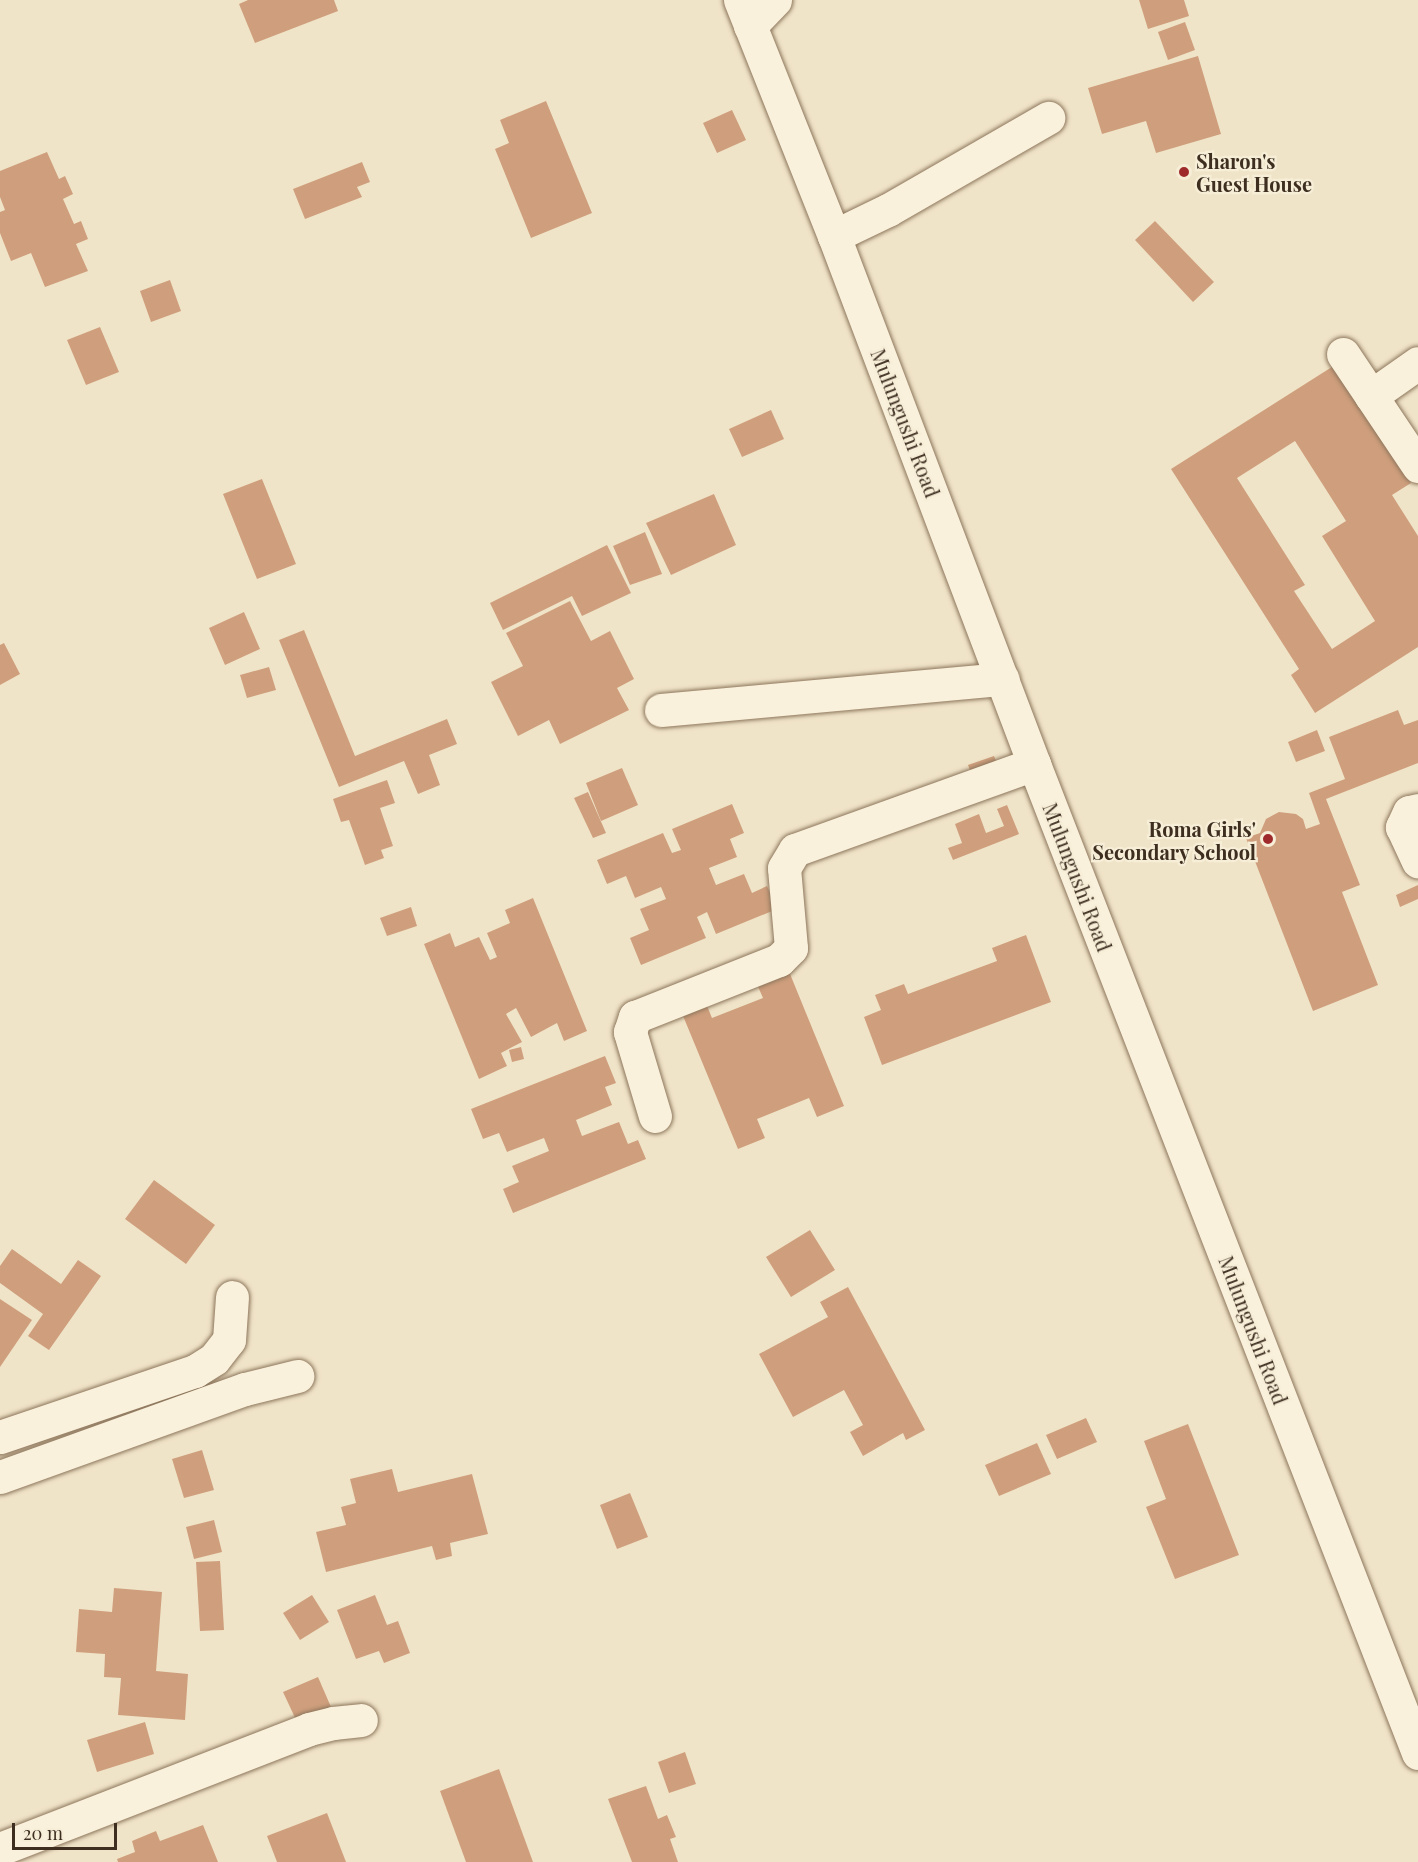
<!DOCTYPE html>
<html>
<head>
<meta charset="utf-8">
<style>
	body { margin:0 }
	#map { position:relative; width:1418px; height:1862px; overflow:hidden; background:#f0e4c8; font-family:"Playfair Display",serif }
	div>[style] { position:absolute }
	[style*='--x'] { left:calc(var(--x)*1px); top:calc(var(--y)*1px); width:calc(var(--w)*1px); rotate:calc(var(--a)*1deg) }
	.building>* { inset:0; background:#cf9f7d }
	.roads { filter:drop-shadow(0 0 2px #8d765c) drop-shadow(0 0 2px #8d765c) }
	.minor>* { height:33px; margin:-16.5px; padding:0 16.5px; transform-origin:16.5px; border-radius:16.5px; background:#faf1dc }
	.dots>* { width:16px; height:16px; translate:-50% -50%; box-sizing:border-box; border:3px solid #f7eed8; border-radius:50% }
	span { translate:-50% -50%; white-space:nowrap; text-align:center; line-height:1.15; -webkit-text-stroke:4.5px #f7eed8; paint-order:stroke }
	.poi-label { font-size:20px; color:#3d2e20; font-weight:700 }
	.left { translate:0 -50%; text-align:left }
	.right { translate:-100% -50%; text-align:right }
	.street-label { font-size:20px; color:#3d2e20 }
	.scale { position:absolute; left:12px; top:1823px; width:105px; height:27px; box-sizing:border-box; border:3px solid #3d2e20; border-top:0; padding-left:8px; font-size:18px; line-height:21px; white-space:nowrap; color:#3d2e20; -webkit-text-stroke:4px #f7eed8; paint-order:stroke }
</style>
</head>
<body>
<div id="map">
	<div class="building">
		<i style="clip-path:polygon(248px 0,334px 0,338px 11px,255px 43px,239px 4px)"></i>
		<i style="clip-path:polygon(1139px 0,1184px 0,1189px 16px,1148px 29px)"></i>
		<i style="clip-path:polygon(1185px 22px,1195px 50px,1168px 60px,1158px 32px)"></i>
		<i style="clip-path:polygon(1198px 56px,1221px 134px,1156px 153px,1146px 121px,1102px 134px,1088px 88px)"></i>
		<i style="clip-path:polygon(546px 101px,592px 213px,531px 238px,495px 149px,509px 143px,500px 120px)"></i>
		<i style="clip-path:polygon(732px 110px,746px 140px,717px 153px,703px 123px)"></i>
		<i style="clip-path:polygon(47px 152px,59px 179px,65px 176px,73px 194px,63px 199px,74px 224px,81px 221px,88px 239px,76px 244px,88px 271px,45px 287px,31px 253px,11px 261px,0 233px,0 212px,5px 210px,0 197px,0 171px)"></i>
		<i style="clip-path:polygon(362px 162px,370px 182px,357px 187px,362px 197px,305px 219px,293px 189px)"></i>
		<i style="clip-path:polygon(1155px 221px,1214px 282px,1193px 302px,1135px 240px)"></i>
		<i style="clip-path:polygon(170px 280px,181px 311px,151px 322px,140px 291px)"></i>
		<i style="clip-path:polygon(100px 327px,119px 372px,86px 385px,67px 340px)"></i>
		<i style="clip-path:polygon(evenodd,1335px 365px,1411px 483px,1392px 495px,1418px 536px,1418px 647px,1315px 713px,1291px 675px,1299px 669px,1171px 469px,1335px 365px,1295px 441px,1346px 521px,1322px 536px,1375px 621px,1332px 649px,1294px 591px,1305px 585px,1237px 478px,1295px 441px)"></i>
		<i style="clip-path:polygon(771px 410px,784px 439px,742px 457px,729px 429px)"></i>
		<i style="clip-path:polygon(262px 479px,296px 564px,257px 579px,223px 494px)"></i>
		<i style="clip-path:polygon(714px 494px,736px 545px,671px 575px,646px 523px)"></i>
		<i style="clip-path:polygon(645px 532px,662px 574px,630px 585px,613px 546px)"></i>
		<i style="clip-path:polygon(607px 545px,631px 593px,582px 616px,572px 596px,503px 630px,490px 603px)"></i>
		<i style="clip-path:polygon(570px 601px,591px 641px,610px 631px,634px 679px,617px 688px,629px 710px,560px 744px,549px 720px,518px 736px,491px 682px,523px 666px,506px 633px)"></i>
		<i style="clip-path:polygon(244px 612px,260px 649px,225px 665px,209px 628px)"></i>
		<i style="clip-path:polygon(304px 630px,355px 756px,447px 719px,457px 744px,429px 755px,440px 785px,418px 794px,404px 761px,339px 787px,279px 640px)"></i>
		<i style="clip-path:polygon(4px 643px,20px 674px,0 685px,0 645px)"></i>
		<i style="clip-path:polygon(269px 667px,276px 690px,247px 698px,240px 675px)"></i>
		<i style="clip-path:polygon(1398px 710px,1404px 725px,1418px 720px,1418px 763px,1326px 799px,1360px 885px,1342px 892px,1378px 985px,1313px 1011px,1246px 838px,1260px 833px,1266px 819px,1279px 812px,1296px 814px,1303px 819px,1306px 829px,1320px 824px,1309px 793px,1345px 779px,1329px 737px)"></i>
		<i style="clip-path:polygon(1317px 730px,1325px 751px,1296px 762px,1288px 742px)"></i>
		<i style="clip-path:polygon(994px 756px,1000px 771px,974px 780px,968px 765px)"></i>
		<i style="clip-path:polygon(622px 768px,638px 805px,601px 821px,586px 783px)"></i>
		<i style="clip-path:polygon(387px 780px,395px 803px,380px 808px,393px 846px,381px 850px,384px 858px,365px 865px,349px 820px,341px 822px,333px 799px)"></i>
		<i style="clip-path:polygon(588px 792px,606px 833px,593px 838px,574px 798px)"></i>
		<i style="clip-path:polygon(732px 804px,744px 833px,730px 839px,737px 857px,709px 868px,716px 885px,744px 874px,752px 893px,767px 886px,777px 909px,716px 934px,707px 912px,697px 917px,706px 938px,641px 965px,630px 938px,649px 930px,640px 909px,666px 899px,661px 887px,635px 898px,626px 876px,607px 884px,597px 860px,663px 833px,672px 853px,681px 850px,672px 829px)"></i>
		<i style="clip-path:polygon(1007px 805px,1019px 834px,953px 860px,948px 848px,962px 843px,955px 824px,979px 814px,986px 833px,1004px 826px,997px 809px)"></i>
		<i style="clip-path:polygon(1418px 885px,1418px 899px,1400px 907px,1396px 895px)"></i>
		<i style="clip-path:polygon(533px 898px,587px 1031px,564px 1041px,557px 1023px,531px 1037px,516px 1008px,506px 1014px,522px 1042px,501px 1053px,507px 1066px,479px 1079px,424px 944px,450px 933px,455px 947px,479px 937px,490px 960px,497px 957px,487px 933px,510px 923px,505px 910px)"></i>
		<i style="clip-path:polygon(411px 907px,417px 926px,387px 936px,380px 918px)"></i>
		<i style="clip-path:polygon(1026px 935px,1051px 1002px,882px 1065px,864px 1017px,881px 1010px,875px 995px,904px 984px,908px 994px,997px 961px,992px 948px)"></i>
		<i style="clip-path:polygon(788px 969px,844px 1106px,817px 1117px,809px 1098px,757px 1119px,765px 1138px,738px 1149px,681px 1011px,705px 1001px,712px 1018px,763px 998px,756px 982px)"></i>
		<i style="clip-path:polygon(521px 1047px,524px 1059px,512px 1062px,509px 1050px)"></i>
		<i style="clip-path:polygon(605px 1056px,616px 1083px,605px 1087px,612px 1105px,576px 1120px,582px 1136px,619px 1122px,628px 1144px,638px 1140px,646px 1159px,513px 1213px,503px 1189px,519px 1182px,512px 1166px,549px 1151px,544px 1138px,507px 1152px,499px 1133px,483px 1139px,471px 1109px)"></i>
		<i style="clip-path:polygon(154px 1180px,215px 1225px,186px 1264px,125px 1219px)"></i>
		<i style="clip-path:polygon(810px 1230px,835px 1270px,791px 1297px,766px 1257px)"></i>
		<i style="clip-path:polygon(12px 1249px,61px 1284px,78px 1260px,101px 1276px,49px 1350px,28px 1336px,43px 1314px,0 1283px,0 1266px)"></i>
		<i style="clip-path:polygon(848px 1287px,925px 1430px,906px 1440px,903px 1433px,863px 1456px,850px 1432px,863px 1425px,844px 1390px,793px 1417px,759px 1354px,828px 1317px,820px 1302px)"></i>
		<i style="clip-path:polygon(0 1299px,32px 1320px,0 1367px)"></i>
		<i style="clip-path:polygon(1086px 1418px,1097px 1442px,1057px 1459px,1046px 1435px)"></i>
		<i style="clip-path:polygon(1188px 1424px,1239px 1555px,1175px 1579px,1146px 1507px,1166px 1499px,1144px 1441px)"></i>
		<i style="clip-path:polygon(1037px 1443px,1051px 1474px,999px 1496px,985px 1465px)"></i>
		<i style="clip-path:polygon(202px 1450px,214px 1490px,184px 1498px,172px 1459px)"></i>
		<i style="clip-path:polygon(392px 1469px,398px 1492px,472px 1474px,488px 1534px,450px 1543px,452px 1556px,436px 1560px,432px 1546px,326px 1572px,316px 1532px,346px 1525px,341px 1507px,356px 1503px,350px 1479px)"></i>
		<i style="clip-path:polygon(630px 1493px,648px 1537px,617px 1549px,600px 1505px)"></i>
		<i style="clip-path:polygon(214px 1520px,222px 1552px,194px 1559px,186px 1527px)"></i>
		<i style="clip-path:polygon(220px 1561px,224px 1630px,200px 1631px,196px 1562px)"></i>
		<i style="clip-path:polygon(114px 1588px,162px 1592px,156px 1671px,188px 1674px,185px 1720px,118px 1715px,121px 1678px,104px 1677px,105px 1654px,76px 1652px,79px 1609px,112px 1612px)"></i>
		<i style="clip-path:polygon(312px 1595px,329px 1622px,300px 1640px,283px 1613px)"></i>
		<i style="clip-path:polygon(375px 1595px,387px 1625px,398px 1621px,410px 1653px,384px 1663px,379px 1651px,356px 1659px,337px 1610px)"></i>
		<i style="clip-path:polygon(318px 1677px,331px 1707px,297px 1722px,283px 1692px)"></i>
		<i style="clip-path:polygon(145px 1722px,154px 1754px,97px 1772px,87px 1740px)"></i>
		<i style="clip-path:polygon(685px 1752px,696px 1784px,669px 1793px,658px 1762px)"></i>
		<i style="clip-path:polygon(499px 1769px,533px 1862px,466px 1862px,440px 1791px)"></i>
		<i style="clip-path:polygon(646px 1786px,658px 1819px,667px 1815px,676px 1837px,670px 1839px,678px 1862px,632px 1862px,608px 1799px)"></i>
		<i style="clip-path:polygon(327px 1813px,346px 1862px,277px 1862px,267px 1836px)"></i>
		<i style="clip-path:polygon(203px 1825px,218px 1862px,118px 1862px,117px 1859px,135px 1852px,132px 1841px,156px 1831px,160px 1841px)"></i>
	</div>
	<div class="roads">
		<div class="minor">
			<i style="--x:740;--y:0;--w:254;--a:68.3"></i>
			<i style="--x:834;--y:236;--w:565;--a:69.25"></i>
			<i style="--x:1034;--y:764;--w:1061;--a:68.78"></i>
			<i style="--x:750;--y:26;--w:36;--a:-46"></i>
			<i style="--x:834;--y:236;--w:60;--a:-25.7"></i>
			<i style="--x:888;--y:210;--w:185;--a:-29.9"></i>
			<i style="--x:1343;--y:354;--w:135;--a:56.2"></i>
			<i style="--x:1371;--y:396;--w:57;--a:-35.1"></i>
			<i style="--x:661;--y:710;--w:343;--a:-5.2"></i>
			<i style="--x:1418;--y:810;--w:9;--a:167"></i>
			<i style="--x:1409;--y:812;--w:17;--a:115"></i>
			<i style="--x:1402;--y:827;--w:38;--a:65"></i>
			<i style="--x:655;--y:1116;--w:88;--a:-106.6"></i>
			<i style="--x:630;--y:1032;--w:16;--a:-72"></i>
			<i style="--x:635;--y:1017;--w:155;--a:-21.6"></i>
			<i style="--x:779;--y:960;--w:17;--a:-45"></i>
			<i style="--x:791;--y:948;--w:80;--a:-95"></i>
			<i style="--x:784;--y:868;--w:21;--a:-59"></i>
			<i style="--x:795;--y:850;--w:254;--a:-19.8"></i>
			<i style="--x:0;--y:1437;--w:206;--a:-18.7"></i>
			<i style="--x:195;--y:1371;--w:22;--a:-32"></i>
			<i style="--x:214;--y:1359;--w:24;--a:-52"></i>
			<i style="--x:229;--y:1340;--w:43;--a:-86"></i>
			<i style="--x:0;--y:1477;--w:260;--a:-19.8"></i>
			<i style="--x:245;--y:1389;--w:54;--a:-14"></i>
			<i style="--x:0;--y:1849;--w:331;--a:-21.2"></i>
			<i style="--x:309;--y:1729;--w:25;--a:-14"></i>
			<i style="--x:333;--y:1723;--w:28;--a:-6"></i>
		</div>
	</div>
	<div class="dots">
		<i style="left:1184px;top:172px;background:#9e2a2b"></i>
		<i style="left:1268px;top:839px;background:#9e2a2b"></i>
	</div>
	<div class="poi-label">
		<span class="left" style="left:1196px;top:172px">Sharon's<br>Guest House</span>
		<span class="right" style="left:1256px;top:840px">Roma Girls'<br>Secondary School</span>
	</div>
	<div class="street-label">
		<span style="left:906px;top:423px;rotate:69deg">Mulungushi Road</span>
		<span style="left:1078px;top:877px;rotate:69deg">Mulungushi Road</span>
		<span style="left:1254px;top:1330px;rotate:69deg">Mulungushi Road</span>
	</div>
	<div class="scale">20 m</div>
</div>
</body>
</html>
